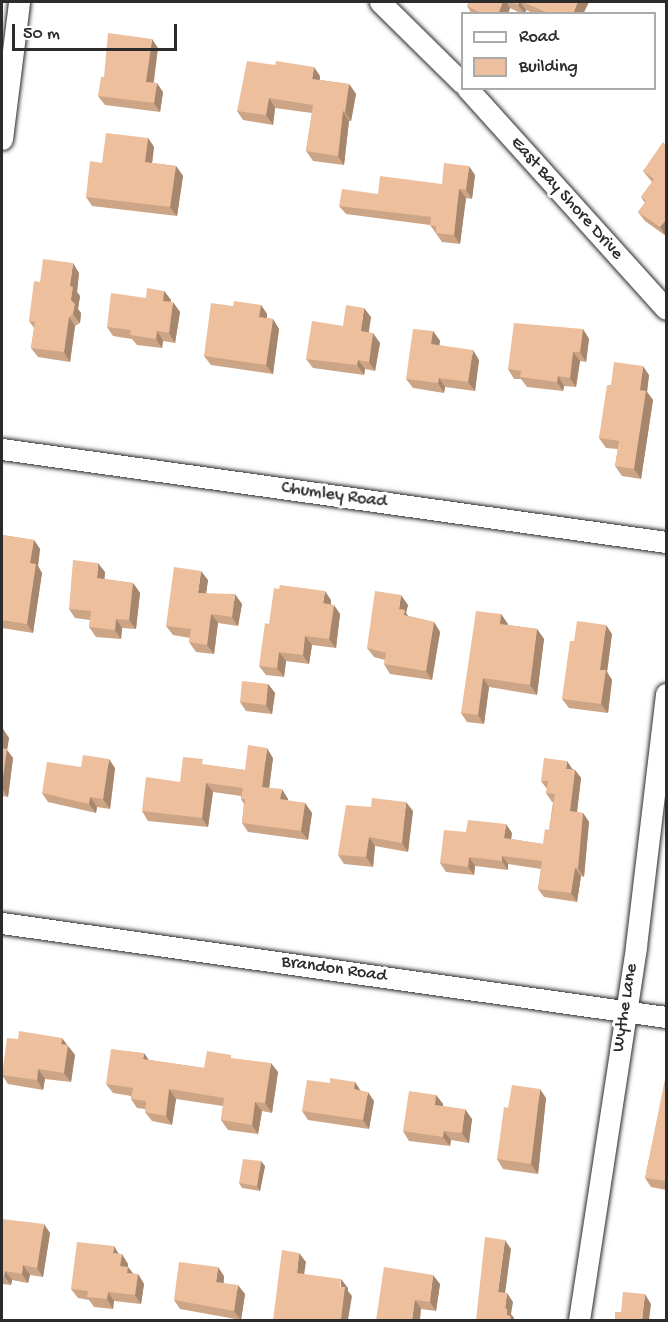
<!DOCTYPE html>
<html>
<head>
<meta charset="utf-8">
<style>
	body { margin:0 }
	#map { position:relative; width:668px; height:1322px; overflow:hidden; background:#fff; font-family:"Gochi Hand",sans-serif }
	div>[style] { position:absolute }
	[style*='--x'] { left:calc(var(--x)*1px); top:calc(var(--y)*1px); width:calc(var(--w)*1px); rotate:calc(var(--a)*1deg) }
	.roads { filter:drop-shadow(0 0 2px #2b2b2b) drop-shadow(0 0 2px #2b2b2b) }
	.street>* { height:21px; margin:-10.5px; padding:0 10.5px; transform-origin:10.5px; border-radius:10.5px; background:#fff }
	.wall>* { inset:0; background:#cca486 }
	.shaded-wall>* { inset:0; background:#a6866d }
	.building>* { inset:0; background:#edbf9c }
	span { translate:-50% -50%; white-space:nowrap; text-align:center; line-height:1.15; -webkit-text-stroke:6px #fff; paint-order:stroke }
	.street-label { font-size:18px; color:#2b2b2b }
	.frame { position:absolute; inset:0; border:3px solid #2b2b2b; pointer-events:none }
	.legend { position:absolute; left:461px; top:12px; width:195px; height:78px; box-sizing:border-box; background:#fff; border:2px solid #aaa; margin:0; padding:8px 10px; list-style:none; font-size:18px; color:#2b2b2b }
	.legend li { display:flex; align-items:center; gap:12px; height:30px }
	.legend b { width:30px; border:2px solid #aaa }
	.scale { position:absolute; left:12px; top:24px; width:165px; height:27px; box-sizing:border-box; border:3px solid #2b2b2b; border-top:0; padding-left:8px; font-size:18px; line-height:21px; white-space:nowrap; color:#2b2b2b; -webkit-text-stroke:4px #fff; paint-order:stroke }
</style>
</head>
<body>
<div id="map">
	<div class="roads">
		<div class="street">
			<i style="--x:380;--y:2;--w:115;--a:44.6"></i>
			<i style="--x:467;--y:88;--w:297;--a:48"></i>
			<i style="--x:2;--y:139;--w:138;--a:-82.9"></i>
			<i style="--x:2;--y:449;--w:670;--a:7.97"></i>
			<i style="--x:2;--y:923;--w:671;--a:8.06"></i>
			<i style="--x:579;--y:1320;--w:378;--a:-81.3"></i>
			<i style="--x:636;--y:946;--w:254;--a:-83.2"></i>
		</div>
	</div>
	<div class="wall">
		<i style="clip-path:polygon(469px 2px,589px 2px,583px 14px,535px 14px,526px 10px,525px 14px,522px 14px,510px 8px,508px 14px,472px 14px,467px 6px)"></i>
		<i style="clip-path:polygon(158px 48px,154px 82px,163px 92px,160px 112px,105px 105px,98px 96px,104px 77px)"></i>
		<i style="clip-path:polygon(320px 76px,320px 80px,349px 84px,356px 94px,351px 121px,349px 121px,344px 165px,313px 161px,306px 151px,312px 113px,275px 108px,273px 125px,243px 120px,237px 111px)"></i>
		<i style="clip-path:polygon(148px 138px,154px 147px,152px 163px,176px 166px,183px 176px,177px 216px,92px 206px,86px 197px,102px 163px)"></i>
		<i style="clip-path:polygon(666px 145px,666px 236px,645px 221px,638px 212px,645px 203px,641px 197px,652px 182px,643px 171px)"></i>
		<i style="clip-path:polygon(475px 175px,472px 199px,466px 198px,460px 244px,442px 242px,430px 225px,346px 214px,339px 206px,378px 194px,442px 184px)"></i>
		<i style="clip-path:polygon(79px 273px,77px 292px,80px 296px,78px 309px,81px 313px,80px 323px,75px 326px,70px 362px,38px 357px,31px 348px,34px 328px,29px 321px,40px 282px)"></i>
		<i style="clip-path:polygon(164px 291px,171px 300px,170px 302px,180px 312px,175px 343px,163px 341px,162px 348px,137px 345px,132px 339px,113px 336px,107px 327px,146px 298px)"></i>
		<i style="clip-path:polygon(261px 305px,267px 314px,267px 318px,273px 319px,279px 329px,273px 374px,211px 365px,204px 356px,233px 306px)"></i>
		<i style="clip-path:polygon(371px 317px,369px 332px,380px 343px,375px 371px,365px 369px,364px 375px,313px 368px,306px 359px,343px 326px)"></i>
		<i style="clip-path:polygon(583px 329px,589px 339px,586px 362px,580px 361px,576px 387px,564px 386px,563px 391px,527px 387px,521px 379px,514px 379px,508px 369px)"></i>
		<i style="clip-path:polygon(433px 331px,440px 341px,439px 345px,479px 360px,475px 391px,445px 387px,444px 393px,413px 388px,406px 379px)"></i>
		<i style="clip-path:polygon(649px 375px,647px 392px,653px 400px,641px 479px,622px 476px,615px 466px,618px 449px,606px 448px,599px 438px,611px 385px)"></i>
		<i style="clip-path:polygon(2px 535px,34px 540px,40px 549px,38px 566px,42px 573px,33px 633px,2px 628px)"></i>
		<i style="clip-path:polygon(105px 572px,104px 579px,133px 583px,140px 593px,136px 629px,122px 628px,121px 639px,96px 637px,89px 627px,90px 620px,75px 618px,69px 609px)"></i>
		<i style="clip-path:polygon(208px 580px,206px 593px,242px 604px,238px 626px,218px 623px,214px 654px,196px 652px,189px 642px,190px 638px,173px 635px,166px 626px)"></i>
		<i style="clip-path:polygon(331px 600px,331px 604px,340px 614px,336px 648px,312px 645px,309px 664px,286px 661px,284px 677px,266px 675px,259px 666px)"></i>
		<i style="clip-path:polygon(408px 605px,406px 613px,408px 616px,434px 622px,440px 632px,432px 680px,390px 674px,384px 664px,385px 660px,374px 657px,367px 648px)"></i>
		<i style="clip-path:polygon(501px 614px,508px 625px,537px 629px,544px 639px,537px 695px,489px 687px,484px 724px,467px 722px,461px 713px)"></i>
		<i style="clip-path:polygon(612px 634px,607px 672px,612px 680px,608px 713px,569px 708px,562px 699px,574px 641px)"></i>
		<i style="clip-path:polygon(268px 684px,275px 693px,272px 714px,246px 711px,240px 702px)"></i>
		<i style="clip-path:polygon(2px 729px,3px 729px,9px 738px,7px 750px,13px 758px,8px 797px,2px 796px)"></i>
		<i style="clip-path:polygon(273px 758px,269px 788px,288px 799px,288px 801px,305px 803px,312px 813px,308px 840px,248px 832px,242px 823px,244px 804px,241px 799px,241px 796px,213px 792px,208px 827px,148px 821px,142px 811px,180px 782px,206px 765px,245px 770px)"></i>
		<i style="clip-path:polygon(81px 767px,115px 768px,110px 809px,97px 807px,96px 813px,48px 802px,42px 793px)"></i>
		<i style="clip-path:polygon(573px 769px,575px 770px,581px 778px,577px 812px,583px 813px,589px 822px,584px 877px,581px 876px,577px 902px,544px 897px,538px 889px,541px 869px,508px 864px,508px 870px,475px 866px,474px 875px,446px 872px,440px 863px,466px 832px,512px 833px,511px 839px,543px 844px,549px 830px,553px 802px,552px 802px,546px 793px,547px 789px,541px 781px)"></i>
		<i style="clip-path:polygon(413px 811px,408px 852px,375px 846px,373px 867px,344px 864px,338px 855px)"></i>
		<i style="clip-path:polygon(67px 1045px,75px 1055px,71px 1082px,45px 1079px,43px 1090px,8px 1084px,2px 1075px)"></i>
		<i style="clip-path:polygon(234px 1059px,278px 1072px,272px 1113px,262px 1111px,258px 1134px,228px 1130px,221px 1120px,223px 1106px,176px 1099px,172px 1125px,152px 1121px,145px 1112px,145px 1109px,137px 1108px,131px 1099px,131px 1096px,113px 1093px,106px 1084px,149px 1060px,204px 1068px)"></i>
		<i style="clip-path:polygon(666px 1079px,666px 1190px,651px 1187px,645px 1178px)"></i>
		<i style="clip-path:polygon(355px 1082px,361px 1091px,374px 1101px,369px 1129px,308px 1120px,302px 1111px,330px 1083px)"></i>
		<i style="clip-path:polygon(436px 1095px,443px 1104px,443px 1106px,472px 1119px,469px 1143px,451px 1140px,450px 1146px,409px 1141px,403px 1131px)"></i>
		<i style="clip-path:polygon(546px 1098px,538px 1174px,503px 1169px,497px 1159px,508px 1108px)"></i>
		<i style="clip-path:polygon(265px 1166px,260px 1191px,242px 1188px,239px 1183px)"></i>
		<i style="clip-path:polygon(2px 1219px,50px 1233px,43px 1277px,30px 1275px,28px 1283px,12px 1280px,11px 1285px,2px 1284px)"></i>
		<i style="clip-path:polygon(119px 1254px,128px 1264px,128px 1267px,133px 1274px,138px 1274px,144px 1284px,141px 1304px,114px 1301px,113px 1309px,94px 1307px,89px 1300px,78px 1298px,71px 1289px)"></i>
		<i style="clip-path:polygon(224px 1276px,224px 1283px,245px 1294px,241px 1320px,180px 1309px,174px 1300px)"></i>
		<i style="clip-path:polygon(440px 1284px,436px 1311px,421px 1309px,376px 1320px)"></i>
	</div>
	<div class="shaded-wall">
		<i style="clip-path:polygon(503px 2px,506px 2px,510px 8px,508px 14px,498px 14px)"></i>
		<i style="clip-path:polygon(519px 2px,520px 2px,526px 10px,525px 14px,518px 5px)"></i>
		<i style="clip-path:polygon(578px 2px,589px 2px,583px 14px,573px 14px)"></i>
		<i style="clip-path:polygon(152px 39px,158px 48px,152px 91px,146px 82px)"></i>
		<i style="clip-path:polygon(314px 67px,320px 76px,318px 88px,312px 79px)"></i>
		<i style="clip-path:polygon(157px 83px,163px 92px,160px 112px,154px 103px)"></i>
		<i style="clip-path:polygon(349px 84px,356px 94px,351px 121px,345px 112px)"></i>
		<i style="clip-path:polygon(269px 98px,275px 108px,273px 125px,266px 115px)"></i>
		<i style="clip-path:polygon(343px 111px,349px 121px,344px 165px,338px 156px)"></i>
		<i style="clip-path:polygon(148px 138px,154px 147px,151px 172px,145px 162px)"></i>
		<i style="clip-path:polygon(176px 166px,183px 176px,177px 216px,170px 207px)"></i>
		<i style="clip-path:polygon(469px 166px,475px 175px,472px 199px,466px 190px)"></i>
		<i style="clip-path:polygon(459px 189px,466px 198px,460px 244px,454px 235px)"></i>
		<i style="clip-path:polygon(666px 220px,666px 236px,660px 227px)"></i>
		<i style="clip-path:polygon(73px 263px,79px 273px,77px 292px,80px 296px,78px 309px,81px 313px,80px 323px,73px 314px,71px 300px,70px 286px)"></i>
		<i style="clip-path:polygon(164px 291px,171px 300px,169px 310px,163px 301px)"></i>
		<i style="clip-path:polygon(173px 302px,180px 312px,175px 343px,169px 333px)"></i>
		<i style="clip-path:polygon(261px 305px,267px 314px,266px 327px,259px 317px)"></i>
		<i style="clip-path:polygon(364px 308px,371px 317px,367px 340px,361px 331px)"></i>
		<i style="clip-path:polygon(69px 317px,75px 326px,70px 362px,64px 352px)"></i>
		<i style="clip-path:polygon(273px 319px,279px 329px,273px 374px,266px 365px)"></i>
		<i style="clip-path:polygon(583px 329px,589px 339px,586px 362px,580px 352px)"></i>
		<i style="clip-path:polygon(157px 331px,163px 341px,162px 348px,156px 339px)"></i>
		<i style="clip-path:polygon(433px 331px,440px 341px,438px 354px,431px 344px)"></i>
		<i style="clip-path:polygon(373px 333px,380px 343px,375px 371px,369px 362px)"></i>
		<i style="clip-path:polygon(473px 350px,479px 360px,475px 391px,468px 382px)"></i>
		<i style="clip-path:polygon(573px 352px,580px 361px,576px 387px,570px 378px)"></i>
		<i style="clip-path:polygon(358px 360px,365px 369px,364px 375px,357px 365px)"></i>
		<i style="clip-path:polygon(643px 366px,649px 375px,647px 392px,653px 400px,641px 479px,634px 469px,640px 390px)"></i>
		<i style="clip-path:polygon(558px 376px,564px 386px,563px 391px,557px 382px)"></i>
		<i style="clip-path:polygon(439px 378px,445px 387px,444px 393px,438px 383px)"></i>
		<i style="clip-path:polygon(34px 540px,40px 549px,38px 566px,42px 573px,33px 633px,27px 624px,30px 563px)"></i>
		<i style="clip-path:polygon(98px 563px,105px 572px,104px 587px,97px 578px)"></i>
		<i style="clip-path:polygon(201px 571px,208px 580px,205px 602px,198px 593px)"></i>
		<i style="clip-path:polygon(133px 583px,140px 593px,136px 629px,129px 620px)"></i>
		<i style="clip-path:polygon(325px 591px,331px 600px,330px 612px,323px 603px)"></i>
		<i style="clip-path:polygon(235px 594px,242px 604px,238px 626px,232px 617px)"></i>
		<i style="clip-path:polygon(401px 595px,408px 605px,406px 613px,411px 620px,410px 624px,399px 609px)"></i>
		<i style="clip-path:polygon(334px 605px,340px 614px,336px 648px,329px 639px)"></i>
		<i style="clip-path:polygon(211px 614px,218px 623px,214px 654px,207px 645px)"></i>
		<i style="clip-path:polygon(501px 614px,508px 624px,506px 633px,500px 624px)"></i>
		<i style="clip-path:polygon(116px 619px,122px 628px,121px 639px,115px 630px)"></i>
		<i style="clip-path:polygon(434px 622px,440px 632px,432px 680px,426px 671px)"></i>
		<i style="clip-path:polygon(606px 625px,612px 634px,607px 672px,612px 680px,608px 713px,601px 704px,600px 670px)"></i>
		<i style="clip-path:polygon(537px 629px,544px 639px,537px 695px,530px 685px)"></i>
		<i style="clip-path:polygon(305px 636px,312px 645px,309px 664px,303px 655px)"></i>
		<i style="clip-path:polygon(279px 652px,286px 661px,284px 677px,277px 668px)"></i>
		<i style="clip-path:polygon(483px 678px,489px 687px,484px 724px,478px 715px)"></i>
		<i style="clip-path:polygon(268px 684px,275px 693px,272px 714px,266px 705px)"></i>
		<i style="clip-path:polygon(3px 729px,9px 738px,7px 750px,13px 758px,8px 797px,2px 788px,2px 736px)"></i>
		<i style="clip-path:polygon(267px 748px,273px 758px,268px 796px,262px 787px)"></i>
		<i style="clip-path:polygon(109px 759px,115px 768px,110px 809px,103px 799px)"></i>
		<i style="clip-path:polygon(567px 761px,573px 770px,566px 769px)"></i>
		<i style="clip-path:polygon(575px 770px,581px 778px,576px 820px,570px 811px)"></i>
		<i style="clip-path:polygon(206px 783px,213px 792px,208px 827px,202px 818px)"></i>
		<i style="clip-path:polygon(282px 789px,288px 799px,287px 809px,280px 799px)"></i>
		<i style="clip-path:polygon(90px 797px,97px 807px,96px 813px,89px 804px)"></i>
		<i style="clip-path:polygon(406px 802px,413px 811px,408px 852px,402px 843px)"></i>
		<i style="clip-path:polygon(305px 803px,312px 813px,308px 840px,301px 831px)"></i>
		<i style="clip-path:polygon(583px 813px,589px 822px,584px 877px,578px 868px)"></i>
		<i style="clip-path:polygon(506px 824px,512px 833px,510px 846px,504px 838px)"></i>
		<i style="clip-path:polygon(369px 837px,375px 846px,373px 867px,366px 857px)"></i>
		<i style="clip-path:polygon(502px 856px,508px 864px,508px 870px,502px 861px)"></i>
		<i style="clip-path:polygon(469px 857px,475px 866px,474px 875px,468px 867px)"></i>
		<i style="clip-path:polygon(575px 868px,581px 876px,577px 902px,571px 893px)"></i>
		<i style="clip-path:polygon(62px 1038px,75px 1055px,71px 1082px,64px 1073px,61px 1044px)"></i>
		<i style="clip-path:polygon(144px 1053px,151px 1063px,143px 1059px)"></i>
		<i style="clip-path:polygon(271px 1063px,278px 1072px,272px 1113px,265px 1103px)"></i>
		<i style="clip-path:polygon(38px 1069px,45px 1079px,43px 1090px,37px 1080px)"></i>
		<i style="clip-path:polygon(355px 1082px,361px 1092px,354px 1089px)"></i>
		<i style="clip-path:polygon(169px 1089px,176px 1099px,172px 1125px,166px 1116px)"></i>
		<i style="clip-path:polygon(540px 1089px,546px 1098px,538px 1174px,531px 1164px)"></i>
		<i style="clip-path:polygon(368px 1092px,374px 1101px,369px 1129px,363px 1120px)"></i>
		<i style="clip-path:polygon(436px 1095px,443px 1104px,442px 1114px,435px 1105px)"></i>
		<i style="clip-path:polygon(255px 1102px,262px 1111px,258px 1134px,252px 1125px)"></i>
		<i style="clip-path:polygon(465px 1109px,472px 1119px,469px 1143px,462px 1133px)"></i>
		<i style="clip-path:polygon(444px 1131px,451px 1140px,450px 1146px,443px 1137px)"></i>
		<i style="clip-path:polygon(261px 1161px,265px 1166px,260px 1191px,257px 1186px)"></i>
		<i style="clip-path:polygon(44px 1224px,50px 1233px,43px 1277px,37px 1268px)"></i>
		<i style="clip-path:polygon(505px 1240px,511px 1249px,504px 1301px,498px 1292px)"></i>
		<i style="clip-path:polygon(114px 1246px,120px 1256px,113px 1253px)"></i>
		<i style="clip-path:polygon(299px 1253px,306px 1262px,303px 1282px,297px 1273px)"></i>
		<i style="clip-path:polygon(122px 1254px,128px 1264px,127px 1276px,120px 1266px)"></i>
		<i style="clip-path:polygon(23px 1265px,30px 1275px,28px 1283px,22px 1274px)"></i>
		<i style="clip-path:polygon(128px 1267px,135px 1276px,127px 1273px)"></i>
		<i style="clip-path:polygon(218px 1267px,224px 1276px,222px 1291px,216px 1282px)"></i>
		<i style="clip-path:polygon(5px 1271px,12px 1280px,11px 1285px,4px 1276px)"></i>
		<i style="clip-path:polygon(138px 1274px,144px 1284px,141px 1304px,135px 1295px)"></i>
		<i style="clip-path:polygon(433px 1275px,440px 1284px,436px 1311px,430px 1302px)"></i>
		<i style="clip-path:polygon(341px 1279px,348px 1288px,348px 1291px,352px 1296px,348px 1320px,341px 1320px)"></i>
		<i style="clip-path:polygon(238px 1285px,245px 1294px,241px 1320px,234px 1311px)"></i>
		<i style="clip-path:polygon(108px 1292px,114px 1301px,113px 1309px,107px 1299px)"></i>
		<i style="clip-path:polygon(507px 1293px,513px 1302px,511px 1314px,514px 1318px,514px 1320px,510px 1320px,507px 1315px,505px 1308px)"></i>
		<i style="clip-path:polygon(645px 1294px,651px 1304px,649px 1320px,642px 1320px)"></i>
		<i style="clip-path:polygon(415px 1300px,421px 1309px,420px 1320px,412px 1320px)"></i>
	</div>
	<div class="building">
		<i style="clip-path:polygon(469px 2px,503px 2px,498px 14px,483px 14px,467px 6px)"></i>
		<i style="clip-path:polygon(510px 2px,519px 2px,518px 5px)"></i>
		<i style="clip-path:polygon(522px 2px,578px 2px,573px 14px,551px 14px)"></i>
		<i style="clip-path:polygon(108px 33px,152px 39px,146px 82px,157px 83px,154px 103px,98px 96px,101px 77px,104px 77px)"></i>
		<i style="clip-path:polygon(247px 61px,275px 65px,276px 61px,314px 67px,312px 79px,349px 84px,345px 112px,343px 111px,338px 156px,306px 151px,313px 105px,269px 98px,266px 115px,237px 111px)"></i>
		<i style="clip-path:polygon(106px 133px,148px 138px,145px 162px,176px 166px,170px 207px,86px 197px,90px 161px,102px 163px)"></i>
		<i style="clip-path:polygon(663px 142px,666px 145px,666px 220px,660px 227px,638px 212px,646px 201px,641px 197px,654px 179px,643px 171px)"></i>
		<i style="clip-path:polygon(444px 163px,469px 166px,466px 190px,459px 189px,454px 235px,436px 233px,436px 226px,430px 225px,431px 217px,339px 206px,342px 189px,378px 194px,380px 176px,442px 184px)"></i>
		<i style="clip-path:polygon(43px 259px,73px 263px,70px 286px,73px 287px,71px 300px,75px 304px,73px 314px,69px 317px,64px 352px,31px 348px,35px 322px,29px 321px,34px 281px,40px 282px)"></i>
		<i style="clip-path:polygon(147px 288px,164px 291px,163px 301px,173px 302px,169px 333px,157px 331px,156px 339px,130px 335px,131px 330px,107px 327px,111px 293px,146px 298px)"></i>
		<i style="clip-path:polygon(234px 301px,261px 305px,259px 317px,273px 319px,266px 365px,204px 356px,211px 303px,233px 306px)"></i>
		<i style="clip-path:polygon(346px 305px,364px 308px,361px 331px,373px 333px,369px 362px,358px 360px,357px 365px,306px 359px,312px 321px,343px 326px)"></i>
		<i style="clip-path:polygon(514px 323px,583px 329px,580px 352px,573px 352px,570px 378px,558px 376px,557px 382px,520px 377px,521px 371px,508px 369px)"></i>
		<i style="clip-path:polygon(413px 329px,433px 331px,431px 344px,473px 350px,468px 382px,439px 378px,438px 383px,406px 379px)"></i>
		<i style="clip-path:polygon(614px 362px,643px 366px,640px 390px,646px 391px,634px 469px,615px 466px,619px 441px,599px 438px,607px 385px,611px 385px)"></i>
		<i style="clip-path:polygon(2px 535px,34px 540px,30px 563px,36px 564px,27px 624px,2px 620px)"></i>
		<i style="clip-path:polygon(73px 560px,98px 563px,97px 578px,133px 583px,129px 620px,116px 619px,115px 630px,89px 627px,91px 611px,69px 609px)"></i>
		<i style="clip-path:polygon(174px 567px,201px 571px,198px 593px,235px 594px,232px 617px,211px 614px,207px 645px,189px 642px,191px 629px,166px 626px)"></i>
		<i style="clip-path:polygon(280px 585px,325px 591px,323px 603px,334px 605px,329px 639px,305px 636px,303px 655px,279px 652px,277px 668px,259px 666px,265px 623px,269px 624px,274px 588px,279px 589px)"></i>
		<i style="clip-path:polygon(375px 591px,401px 595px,399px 609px,405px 610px,404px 615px,434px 622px,426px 671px,384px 664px,386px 653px,367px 648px)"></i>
		<i style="clip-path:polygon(476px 611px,501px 614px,500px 624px,537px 629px,530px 685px,483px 678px,478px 715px,461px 713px)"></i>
		<i style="clip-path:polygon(577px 621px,606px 625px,600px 670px,606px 670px,601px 704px,562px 699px,570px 641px,574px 641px)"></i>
		<i style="clip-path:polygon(242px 681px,268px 684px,266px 705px,240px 702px)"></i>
		<i style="clip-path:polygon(248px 745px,267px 748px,262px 787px,282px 789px,280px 799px,305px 803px,301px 831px,242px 823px,245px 799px,241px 799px,243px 788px,206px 783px,202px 818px,142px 811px,146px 777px,180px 782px,183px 757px,203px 759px,202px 764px,245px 770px)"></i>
		<i style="clip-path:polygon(2px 748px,7px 749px,2px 785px)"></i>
		<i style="clip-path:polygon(83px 755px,109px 759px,103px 799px,90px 797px,89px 804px,42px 793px,47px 762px,81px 767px)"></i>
		<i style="clip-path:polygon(544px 758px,567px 761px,566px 769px,575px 770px,570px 811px,583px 813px,578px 868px,575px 868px,571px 893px,538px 889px,542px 861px,502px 856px,502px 861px,469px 857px,468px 867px,440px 863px,444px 830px,466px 832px,468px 820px,506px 824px,504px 838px,543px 844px,545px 829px,549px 830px,555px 794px,546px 793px,548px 781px,541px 781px)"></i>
		<i style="clip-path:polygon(372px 798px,406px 802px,402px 843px,369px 837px,366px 857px,338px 855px,346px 805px,371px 807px)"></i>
		<i style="clip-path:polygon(19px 1031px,62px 1038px,61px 1044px,68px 1045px,64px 1073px,38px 1069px,37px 1080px,2px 1075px,7px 1038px,18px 1039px)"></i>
		<i style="clip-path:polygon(111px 1049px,144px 1053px,143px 1059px,204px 1068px,207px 1051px,231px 1055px,231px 1058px,271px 1063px,265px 1103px,255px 1102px,252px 1125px,221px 1120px,224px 1098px,169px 1089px,166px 1116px,145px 1112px,146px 1101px,131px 1099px,133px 1088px,106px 1084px)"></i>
		<i style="clip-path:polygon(330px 1078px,355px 1082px,354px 1089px,368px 1092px,363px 1120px,302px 1111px,307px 1080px,330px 1083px)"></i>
		<i style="clip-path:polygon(665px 1079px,666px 1079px,666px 1181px,645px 1178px)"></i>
		<i style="clip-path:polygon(512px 1085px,540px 1089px,531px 1164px,497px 1159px,504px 1107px,508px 1108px)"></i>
		<i style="clip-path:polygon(409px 1091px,436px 1095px,435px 1105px,465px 1109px,462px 1133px,444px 1131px,443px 1137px,403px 1131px)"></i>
		<i style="clip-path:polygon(243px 1159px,261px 1161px,257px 1186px,239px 1183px)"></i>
		<i style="clip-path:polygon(2px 1219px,44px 1224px,37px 1268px,23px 1265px,22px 1274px,5px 1271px,4px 1276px,2px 1276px)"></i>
		<i style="clip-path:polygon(485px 1237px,505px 1240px,498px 1292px,507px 1293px,505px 1308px,507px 1309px,507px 1315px,511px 1316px,510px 1320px,476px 1320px)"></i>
		<i style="clip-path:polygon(77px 1242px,114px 1246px,113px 1253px,122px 1254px,120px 1266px,128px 1267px,127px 1273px,138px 1274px,135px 1295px,108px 1292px,107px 1299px,87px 1297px,88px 1291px,71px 1289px)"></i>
		<i style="clip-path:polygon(282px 1250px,299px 1253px,297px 1273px,341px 1279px,340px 1287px,345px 1287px,341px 1320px,273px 1320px)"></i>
		<i style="clip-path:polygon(179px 1262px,218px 1267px,216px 1282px,238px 1285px,234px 1311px,174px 1300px)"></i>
		<i style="clip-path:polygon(384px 1267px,433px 1275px,430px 1302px,415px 1300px,412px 1320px,376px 1320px)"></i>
		<i style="clip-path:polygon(623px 1292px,645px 1294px,642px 1320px,615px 1320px,615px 1312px,621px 1312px)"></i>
	</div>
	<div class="street-label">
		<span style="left:566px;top:199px;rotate:48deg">East Bay Shore Drive</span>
		<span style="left:334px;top:496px;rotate:8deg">Chumley Road</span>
		<span style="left:334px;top:970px;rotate:8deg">Brandon Road</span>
		<span style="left:626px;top:1008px;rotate:-81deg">Wythe Lane</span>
	</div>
	<div class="frame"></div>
	<ul class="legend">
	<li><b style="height:8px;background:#fff"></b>Road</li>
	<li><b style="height:16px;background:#edbf9c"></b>Building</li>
	</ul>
	<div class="scale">50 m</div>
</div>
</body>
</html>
